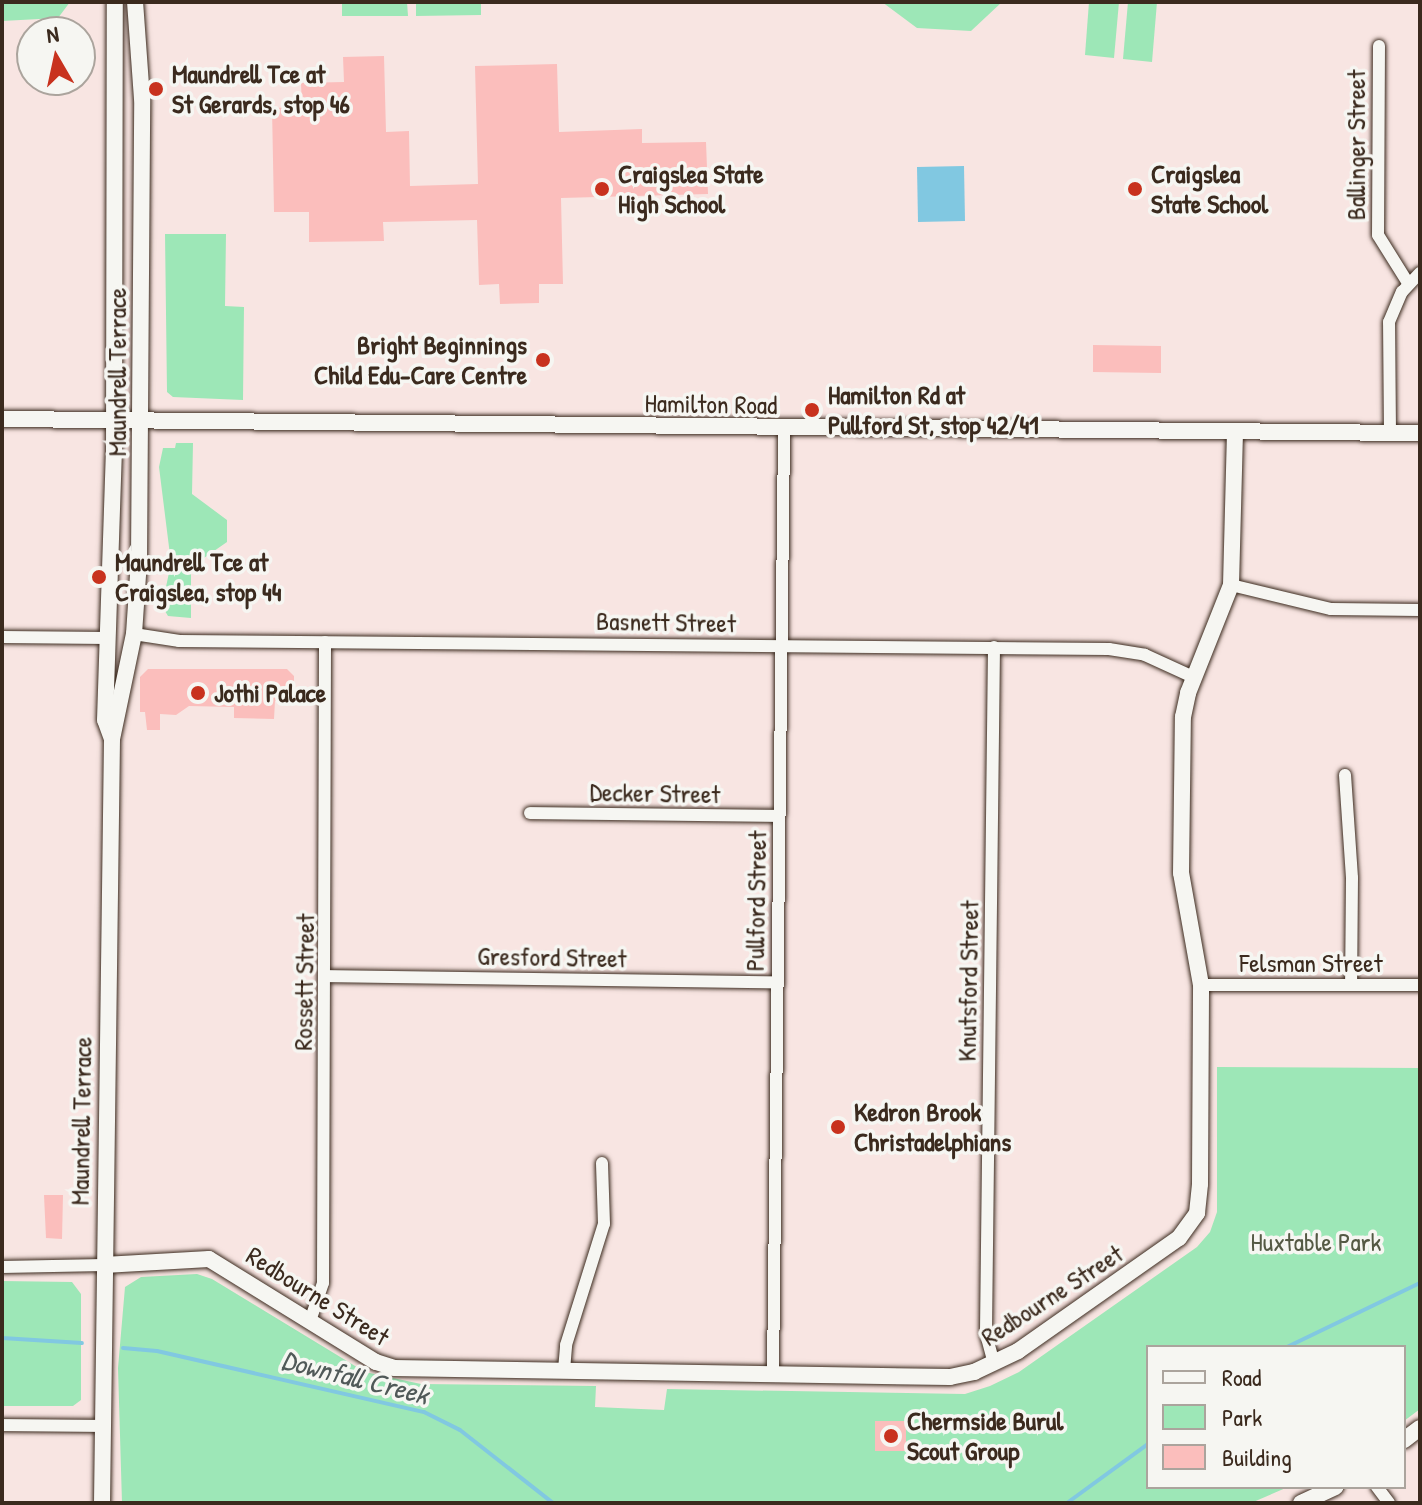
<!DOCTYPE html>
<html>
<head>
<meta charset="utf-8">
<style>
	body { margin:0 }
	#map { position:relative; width:1422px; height:1505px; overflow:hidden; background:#f8e5e2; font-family:"Patrick Hand",sans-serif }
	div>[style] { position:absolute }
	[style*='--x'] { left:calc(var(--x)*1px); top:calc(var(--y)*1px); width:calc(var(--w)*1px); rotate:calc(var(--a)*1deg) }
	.green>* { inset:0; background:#9de7b7 }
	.water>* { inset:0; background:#81c8e1 }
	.stream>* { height:4px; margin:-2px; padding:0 2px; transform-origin:2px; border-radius:2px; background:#81c8e1 }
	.building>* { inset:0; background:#fbbebc }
	.roads { filter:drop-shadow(0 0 2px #3b2a1e) drop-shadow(0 0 2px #3b2a1e) }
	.street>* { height:12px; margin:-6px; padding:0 6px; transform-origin:6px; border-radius:6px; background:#f6f6f2 }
	.secondary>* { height:16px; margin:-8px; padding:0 8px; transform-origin:8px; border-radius:8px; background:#f6f6f2 }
	.dots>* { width:22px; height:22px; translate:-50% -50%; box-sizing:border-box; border:4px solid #f6f6f2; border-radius:50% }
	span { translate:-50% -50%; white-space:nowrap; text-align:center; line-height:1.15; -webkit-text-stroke:7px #f6f6f2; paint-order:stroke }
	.poi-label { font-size:26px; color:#3b2a1e; font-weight:700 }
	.left { translate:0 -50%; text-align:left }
	.right { translate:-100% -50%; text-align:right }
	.street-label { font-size:26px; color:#3b2a1e }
	.park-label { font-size:26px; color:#545944 }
	.water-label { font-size:28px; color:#505958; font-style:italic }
	.frame { position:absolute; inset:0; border:4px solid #3b2a1e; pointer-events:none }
	.legend { position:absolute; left:1146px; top:1345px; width:260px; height:144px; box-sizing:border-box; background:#f6f6f2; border:2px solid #aba49d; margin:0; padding:10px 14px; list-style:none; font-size:24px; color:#3b2a1e }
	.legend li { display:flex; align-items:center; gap:16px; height:40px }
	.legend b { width:40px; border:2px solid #aba49d }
	.north { position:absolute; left:16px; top:16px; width:80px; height:80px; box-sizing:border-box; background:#f6f6f2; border:2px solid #aba49d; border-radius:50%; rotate:351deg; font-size:22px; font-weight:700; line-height:32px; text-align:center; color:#3b2a1e }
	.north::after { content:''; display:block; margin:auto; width:28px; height:36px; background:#c8321e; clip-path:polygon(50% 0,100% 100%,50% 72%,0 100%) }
</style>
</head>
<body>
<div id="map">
	<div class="green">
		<i style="clip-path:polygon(2px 2px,70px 2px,58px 18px,2px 21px)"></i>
		<i style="clip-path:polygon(342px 2px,407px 2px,408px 16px,342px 16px)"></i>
		<i style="clip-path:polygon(416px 2px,481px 2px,481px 15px,416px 16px)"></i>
		<i style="clip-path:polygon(882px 2px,1002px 2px,971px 31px,917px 28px)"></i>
		<i style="clip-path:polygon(1089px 2px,1119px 2px,1114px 58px,1085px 55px)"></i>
		<i style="clip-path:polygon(1128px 2px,1157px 2px,1152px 62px,1123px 59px)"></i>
		<i style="clip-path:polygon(165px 234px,226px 234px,225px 306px,244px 307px,243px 400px,173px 397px,167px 392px)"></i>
		<i style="clip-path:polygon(176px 443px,193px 443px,192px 494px,227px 520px,227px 542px,191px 567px,191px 618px,168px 616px,162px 606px,171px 563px,159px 467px,163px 448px,175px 448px)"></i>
		<i style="clip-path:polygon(1217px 1067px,1420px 1068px,1420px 1409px,1404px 1421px,1404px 1347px,1148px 1347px,1148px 1487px,1288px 1487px,1251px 1503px,122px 1503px,118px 1368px,125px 1287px,141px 1277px,197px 1274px,212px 1279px,365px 1372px,421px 1384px,596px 1386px,595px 1407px,664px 1410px,667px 1389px,965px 1394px,990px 1386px,1019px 1372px,1197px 1247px,1210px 1232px,1217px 1212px)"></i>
		<i style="clip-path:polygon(2px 1281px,72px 1282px,81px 1294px,81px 1400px,73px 1406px,2px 1406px)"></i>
	</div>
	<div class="water">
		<i style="clip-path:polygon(964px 166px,965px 221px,918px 222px,917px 167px)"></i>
	</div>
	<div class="stream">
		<i style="--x:2;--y:1338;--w:80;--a:3.6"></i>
		<i style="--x:1287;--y:1347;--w:148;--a:-25.7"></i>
		<i style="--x:123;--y:1348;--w:34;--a:5"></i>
		<i style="--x:157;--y:1351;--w:274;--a:12.9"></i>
		<i style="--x:424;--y:1412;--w:40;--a:26.6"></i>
		<i style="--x:460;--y:1430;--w:118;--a:38.1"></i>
		<i style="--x:1067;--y:1503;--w:100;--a:-36.1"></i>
	</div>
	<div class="building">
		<i style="clip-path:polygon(384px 56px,386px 132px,409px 131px,410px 186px,478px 184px,475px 66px,557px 64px,559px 132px,642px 129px,642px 143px,706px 142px,708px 194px,561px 198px,563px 284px,539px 284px,539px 303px,500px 304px,499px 284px,479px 285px,477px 220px,383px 222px,384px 241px,309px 242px,309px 212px,274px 212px,272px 108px,302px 107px,301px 83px,344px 82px,343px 57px)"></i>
		<i style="clip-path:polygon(1093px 345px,1161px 346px,1161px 373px,1093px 372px)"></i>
		<i style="clip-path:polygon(148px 669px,287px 669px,294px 676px,294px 701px,275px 701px,274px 719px,234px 718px,234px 707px,189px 706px,176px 715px,160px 714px,160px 730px,147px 730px,145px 712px,140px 712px,140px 677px)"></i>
		<i style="clip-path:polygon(44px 1195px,63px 1195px,62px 1239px,46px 1238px)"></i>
		<i style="clip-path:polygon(875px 1421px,906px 1421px,906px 1451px,875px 1451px)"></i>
	</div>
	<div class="roads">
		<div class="street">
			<i style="--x:1379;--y:46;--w:189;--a:90.3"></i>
			<i style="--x:1378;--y:235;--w:57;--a:58"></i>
			<i style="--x:1390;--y:433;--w:111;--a:-90.5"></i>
			<i style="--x:1389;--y:322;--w:33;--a:-67"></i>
			<i style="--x:1402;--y:292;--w:26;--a:-47"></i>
			<i style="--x:1231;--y:585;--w:103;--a:13.5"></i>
			<i style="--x:1331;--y:609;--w:89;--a:0.6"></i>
			<i style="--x:134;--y:634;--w:46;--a:8.8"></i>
			<i style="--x:179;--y:641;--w:930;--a:0.49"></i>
			<i style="--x:1109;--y:649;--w:36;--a:9"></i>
			<i style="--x:1145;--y:655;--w:53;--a:24.6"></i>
			<i style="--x:2;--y:637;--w:106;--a:0.5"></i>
			<i style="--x:994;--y:647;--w:687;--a:90.67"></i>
			<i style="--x:986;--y:1334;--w:30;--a:75"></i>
			<i style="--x:1345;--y:775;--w:103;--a:86.1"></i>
			<i style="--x:1352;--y:878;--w:107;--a:90.5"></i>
			<i style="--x:530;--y:813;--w:249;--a:0.7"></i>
			<i style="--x:326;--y:976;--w:451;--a:0.8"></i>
			<i style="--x:1201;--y:985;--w:219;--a:0"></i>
			<i style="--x:2;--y:1267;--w:102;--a:-1.1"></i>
			<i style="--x:310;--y:1321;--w:40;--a:-71.1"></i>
			<i style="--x:323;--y:1283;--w:641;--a:-89.82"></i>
			<i style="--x:564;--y:1370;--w:25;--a:-85"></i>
			<i style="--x:566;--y:1345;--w:127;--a:-72.6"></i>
			<i style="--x:604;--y:1224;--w:61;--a:-91.9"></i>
			<i style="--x:773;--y:1374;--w:946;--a:-89.33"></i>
			<i style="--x:2;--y:1425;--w:100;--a:0.6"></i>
			<i style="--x:1377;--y:1487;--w:20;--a:53"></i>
		</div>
		<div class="secondary">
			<i style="--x:2;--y:419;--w:1418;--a:0.57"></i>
			<i style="--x:112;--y:739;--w:20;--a:-110"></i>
			<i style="--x:105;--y:720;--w:265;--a:-88.1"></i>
			<i style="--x:114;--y:455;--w:453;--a:-89.9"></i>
			<i style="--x:104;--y:1265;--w:105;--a:-3.3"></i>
			<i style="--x:209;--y:1259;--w:196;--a:31.7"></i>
			<i style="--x:376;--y:1362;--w:19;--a:18"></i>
			<i style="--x:394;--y:1368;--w:556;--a:0.93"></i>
			<i style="--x:950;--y:1377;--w:25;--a:-12"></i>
			<i style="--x:974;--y:1372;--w:49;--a:-25.5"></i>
			<i style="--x:1018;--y:1351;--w:197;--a:-35.1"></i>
			<i style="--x:1179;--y:1238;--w:31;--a:-54"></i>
			<i style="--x:1197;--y:1213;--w:29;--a:-84"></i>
			<i style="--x:1200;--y:1184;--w:199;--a:-89.7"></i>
			<i style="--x:1201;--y:985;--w:114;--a:-100.1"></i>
			<i style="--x:1181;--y:873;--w:156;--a:-89.3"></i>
			<i style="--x:1183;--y:717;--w:25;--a:-78"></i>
			<i style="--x:1188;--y:693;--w:116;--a:-68.3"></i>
			<i style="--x:1231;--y:585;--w:152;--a:-88.5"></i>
			<i style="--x:1404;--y:1440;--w:20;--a:-37"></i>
			<i style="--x:102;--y:1503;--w:764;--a:-89.25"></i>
			<i style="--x:112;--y:739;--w:107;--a:-78.2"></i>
			<i style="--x:134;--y:634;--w:73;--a:-86.1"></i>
			<i style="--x:139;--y:561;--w:462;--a:-89.6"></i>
			<i style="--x:142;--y:99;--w:97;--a:-94.1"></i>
			<i style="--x:1301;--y:1503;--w:38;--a:-25"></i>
		</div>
	</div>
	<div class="dots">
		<i style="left:156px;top:89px;background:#c8321e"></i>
		<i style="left:602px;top:189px;background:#c8321e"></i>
		<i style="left:1135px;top:189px;background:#c8321e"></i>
		<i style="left:543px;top:360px;background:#c8321e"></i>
		<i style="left:812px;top:410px;background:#c8321e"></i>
		<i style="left:99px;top:577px;background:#c8321e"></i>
		<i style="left:198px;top:693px;background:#c8321e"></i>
		<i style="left:838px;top:1127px;background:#c8321e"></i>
		<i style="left:891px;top:1436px;background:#c8321e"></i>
	</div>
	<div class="poi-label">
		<span class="left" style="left:172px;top:89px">Maundrell Tce at<br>St Gerards, stop 46</span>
		<span class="left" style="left:618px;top:189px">Craigslea State<br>High School</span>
		<span class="left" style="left:1151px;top:189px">Craigslea<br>State School</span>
		<span class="right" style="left:527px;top:360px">Bright Beginnings<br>Child Edu-Care Centre</span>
		<span class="left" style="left:828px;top:410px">Hamilton Rd at<br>Pullford St, stop 42/41</span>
		<span class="left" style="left:115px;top:577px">Maundrell Tce at<br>Craigslea, stop 44</span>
		<span class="left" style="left:214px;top:693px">Jothi Palace</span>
		<span class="left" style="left:854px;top:1127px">Kedron Brook<br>Christadelphians</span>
		<span class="left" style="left:907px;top:1436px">Chermside Burul<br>Scout Group</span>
	</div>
	<div class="street-label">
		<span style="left:1356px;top:145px;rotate:-90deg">Ballinger Street</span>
		<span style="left:117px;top:372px;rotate:-90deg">Maundrell Terrace</span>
		<span style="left:711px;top:404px;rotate:1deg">Hamilton Road</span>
		<span style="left:666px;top:622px;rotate:1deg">Basnett Street</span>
		<span style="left:655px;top:793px;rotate:1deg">Decker Street</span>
		<span style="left:756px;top:901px;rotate:-89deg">Pullford Street</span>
		<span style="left:552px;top:957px;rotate:1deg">Gresford Street</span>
		<span style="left:1311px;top:963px">Felsman Street</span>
		<span style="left:968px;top:981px;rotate:-89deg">Knutsford Street</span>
		<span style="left:304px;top:982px;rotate:-89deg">Rossett Street</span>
		<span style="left:81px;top:1121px;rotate:-89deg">Maundrell Terrace</span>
		<span style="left:1052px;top:1295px;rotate:-33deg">Redbourne Street</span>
		<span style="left:318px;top:1296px;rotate:32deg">Redbourne Street</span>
	</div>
	<div class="park-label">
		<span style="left:1316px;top:1242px">Huxtable Park</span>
	</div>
	<div class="water-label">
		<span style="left:355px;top:1377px;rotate:14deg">Downfall Creek</span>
	</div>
	<div class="frame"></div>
	<ul class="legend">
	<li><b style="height:10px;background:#f6f6f2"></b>Road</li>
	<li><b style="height:22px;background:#9de7b7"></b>Park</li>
	<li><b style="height:22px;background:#fbbebc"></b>Building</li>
	</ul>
	<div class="north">N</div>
</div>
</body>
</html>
